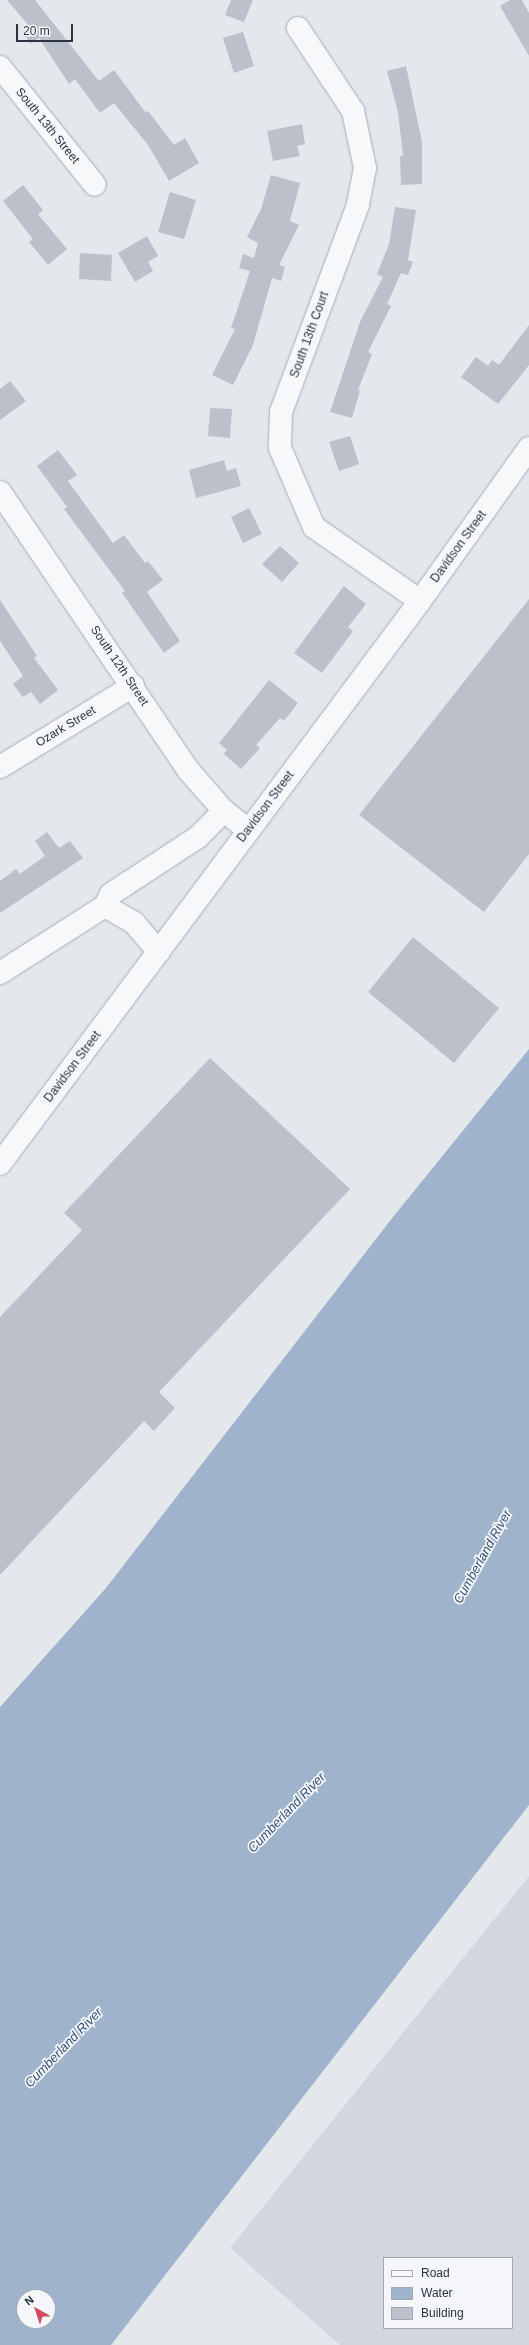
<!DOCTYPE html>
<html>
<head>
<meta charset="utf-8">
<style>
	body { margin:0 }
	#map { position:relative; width:529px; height:2345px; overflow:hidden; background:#e4e7ec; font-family:Helvetica,sans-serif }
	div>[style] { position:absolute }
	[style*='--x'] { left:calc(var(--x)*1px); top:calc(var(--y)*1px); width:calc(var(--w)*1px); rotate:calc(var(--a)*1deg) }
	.built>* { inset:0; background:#d2d6de }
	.water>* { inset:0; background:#9fb4cc }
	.building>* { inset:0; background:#bbc0ca }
	.roads { filter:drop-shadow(0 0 1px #a9aeb7) drop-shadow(0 0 1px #a9aeb7) }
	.minor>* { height:22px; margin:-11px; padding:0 11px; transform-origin:11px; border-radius:11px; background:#f7f8fa }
	.tertiary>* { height:22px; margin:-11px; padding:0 11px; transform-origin:11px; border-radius:11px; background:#f7f8fa }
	span { translate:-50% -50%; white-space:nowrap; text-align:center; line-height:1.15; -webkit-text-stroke:3.5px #f4f6f9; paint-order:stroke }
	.street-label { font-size:12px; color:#2b3445 }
	.water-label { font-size:13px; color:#34527a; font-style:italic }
	.legend { position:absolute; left:383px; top:2257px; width:130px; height:72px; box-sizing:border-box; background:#f4f6f9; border:1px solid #a4a8b1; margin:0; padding:5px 7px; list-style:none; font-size:12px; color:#2b3445 }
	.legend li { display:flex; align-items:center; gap:8px; height:20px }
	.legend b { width:20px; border:1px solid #a4a8b1 }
	.north { position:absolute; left:16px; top:2289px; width:40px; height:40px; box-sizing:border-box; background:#f4f6f9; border:1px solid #a4a8b1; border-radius:50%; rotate:321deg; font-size:11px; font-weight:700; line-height:16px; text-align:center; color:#2b3445 }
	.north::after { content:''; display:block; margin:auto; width:14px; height:18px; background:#d1495b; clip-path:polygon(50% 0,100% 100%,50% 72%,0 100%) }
	.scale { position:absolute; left:16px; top:24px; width:57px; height:18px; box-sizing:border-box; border:2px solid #2b3445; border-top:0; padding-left:5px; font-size:12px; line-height:14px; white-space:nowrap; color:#2b3445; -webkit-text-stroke:3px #f4f6f9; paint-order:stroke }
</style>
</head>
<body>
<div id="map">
	<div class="built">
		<i style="clip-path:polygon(evenodd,529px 1876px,529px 2345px,340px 2345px,230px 2248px,529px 1876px,384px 2258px,512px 2258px,512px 2328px,384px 2328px,384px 2258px)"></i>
	</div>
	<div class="water">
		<i style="clip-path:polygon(evenodd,529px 1049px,529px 1805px,111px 2345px,0 2345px,0 1707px,106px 1588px,393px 1217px,529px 1049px,24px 2297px,48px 2297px,48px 2321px,24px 2321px,24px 2297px)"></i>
	</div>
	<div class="building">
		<i style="clip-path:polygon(7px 0,35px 0,99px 81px,114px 70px,146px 113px,148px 111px,174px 145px,185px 138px,199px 163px,169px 181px,148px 145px,114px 103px,100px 113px,75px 79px,69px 84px,39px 38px,31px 44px,22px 32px,29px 26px)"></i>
		<i style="clip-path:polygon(231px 0,253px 0,244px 22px,225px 15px)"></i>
		<i style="clip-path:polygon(510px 0,522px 0,529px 13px,529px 56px,500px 6px)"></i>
		<i style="clip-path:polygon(243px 32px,254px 66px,234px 73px,223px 38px)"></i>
		<i style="clip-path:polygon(406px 66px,422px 142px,422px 184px,401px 185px,400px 156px,403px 156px,398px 112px,387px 71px)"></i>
		<i style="clip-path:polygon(302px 124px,305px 144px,297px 146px,300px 156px,273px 161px,267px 131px)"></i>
		<i style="clip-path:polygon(271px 175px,300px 183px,290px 221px,299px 225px,279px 265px,285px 267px,281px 281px,272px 278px,253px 345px,233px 385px,212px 375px,235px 329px,231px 328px,250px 271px,239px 268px,243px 254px,254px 258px,258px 243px,247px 237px,261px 209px)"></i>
		<i style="clip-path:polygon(23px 185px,43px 210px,38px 214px,67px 249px,48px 265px,29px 242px,33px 239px,3px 201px)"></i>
		<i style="clip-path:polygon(170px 192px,196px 200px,184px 239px,158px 232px)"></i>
		<i style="clip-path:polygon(395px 207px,416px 210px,408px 260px,413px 262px,408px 275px,401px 273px,387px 304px,391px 306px,368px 352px,372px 354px,358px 390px,360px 391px,352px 418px,330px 412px,360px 322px,383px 277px,377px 274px,389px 244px)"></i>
		<i style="clip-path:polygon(147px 236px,158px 256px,148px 262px,153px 271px,135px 282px,118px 253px)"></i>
		<i style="clip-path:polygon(80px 253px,112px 255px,111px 281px,79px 279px)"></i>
		<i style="clip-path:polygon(529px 325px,529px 365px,498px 404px,461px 377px,476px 357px,488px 366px,492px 360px,499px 365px)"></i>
		<i style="clip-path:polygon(10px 381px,26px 401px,0 420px,0 389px)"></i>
		<i style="clip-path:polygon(210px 408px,232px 409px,230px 438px,208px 436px)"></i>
		<i style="clip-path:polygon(350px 436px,359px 464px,339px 471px,329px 442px)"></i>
		<i style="clip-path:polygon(58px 450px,77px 475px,68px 481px,113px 543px,124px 535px,145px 563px,148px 561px,163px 580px,147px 592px,180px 641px,164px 653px,122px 593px,125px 591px,64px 509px,67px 507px,37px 466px)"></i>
		<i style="clip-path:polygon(224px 460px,227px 471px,236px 468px,241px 486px,196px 498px,189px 470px)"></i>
		<i style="clip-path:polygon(249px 508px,262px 534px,243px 543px,231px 517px)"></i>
		<i style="clip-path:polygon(280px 546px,299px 563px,282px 582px,262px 564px)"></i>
		<i style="clip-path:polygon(344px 586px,366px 604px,348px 627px,353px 631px,322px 673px,294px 653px)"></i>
		<i style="clip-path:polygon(529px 599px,529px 854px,484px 912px,359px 815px)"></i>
		<i style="clip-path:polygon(0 600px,37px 656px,34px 658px,58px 690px,40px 704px,31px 692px,23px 697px,13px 684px,23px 676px,0 641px)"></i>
		<i style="clip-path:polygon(269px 680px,298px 703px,284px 721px,280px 718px,256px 745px,260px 748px,241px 769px,224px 754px,227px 750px,219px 743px)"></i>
		<i style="clip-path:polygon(47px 832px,59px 848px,70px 841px,83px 858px,0 913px,0 881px,16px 869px,20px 874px,45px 856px,35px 841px)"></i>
		<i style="clip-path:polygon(413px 937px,499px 1008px,454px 1063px,368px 992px)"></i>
		<i style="clip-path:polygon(210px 1058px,350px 1189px,159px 1392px,175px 1408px,154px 1431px,144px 1421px,0 1575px,0 1317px,82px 1230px,64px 1213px)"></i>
	</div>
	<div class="roads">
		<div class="minor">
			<i style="--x:298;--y:28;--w:100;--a:56.5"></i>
			<i style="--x:353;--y:111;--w:58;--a:78.1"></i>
			<i style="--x:365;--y:168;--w:38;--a:101"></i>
			<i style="--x:358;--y:205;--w:221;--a:110.4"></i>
			<i style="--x:281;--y:412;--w:36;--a:92"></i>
			<i style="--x:280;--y:448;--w:86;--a:66.7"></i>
			<i style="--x:314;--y:527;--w:129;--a:34.9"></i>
			<i style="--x:0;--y:67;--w:151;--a:51.2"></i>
			<i style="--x:0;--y:492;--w:337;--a:55.9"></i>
			<i style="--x:189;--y:771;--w:53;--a:48.8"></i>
			<i style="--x:224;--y:811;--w:31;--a:38"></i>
			<i style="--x:0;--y:767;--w:156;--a:-31.3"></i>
			<i style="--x:105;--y:906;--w:34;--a:30"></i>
			<i style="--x:134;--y:923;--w:38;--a:49"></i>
			<i style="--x:0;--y:973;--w:125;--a:-32.5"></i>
			<i style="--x:105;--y:906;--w:13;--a:-63"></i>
			<i style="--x:111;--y:894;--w:104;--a:-33.2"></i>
			<i style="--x:198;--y:837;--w:37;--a:-45"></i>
		</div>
		<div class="tertiary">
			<i style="--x:0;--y:1164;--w:702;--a:-53.28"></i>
			<i style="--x:420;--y:601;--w:188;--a:-54.5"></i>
		</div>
	</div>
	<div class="street-label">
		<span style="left:47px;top:126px;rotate:51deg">South 13th Street</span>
		<span style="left:310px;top:335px;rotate:-70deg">South 13th Court</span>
		<span style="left:459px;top:547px;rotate:-54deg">Davidson Street</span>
		<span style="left:119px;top:666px;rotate:56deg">South 12th Street</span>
		<span style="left:66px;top:727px;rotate:-31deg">Ozark Street</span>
		<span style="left:266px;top:807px;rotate:-53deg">Davidson Street</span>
		<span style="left:73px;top:1067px;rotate:-53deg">Davidson Street</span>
	</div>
	<div class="water-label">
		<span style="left:483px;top:1557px;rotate:-61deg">Cumberland River</span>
		<span style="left:287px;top:1813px;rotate:-46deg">Cumberland River</span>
		<span style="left:64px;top:2048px;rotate:-46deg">Cumberland River</span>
	</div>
	<ul class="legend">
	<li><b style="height:5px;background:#f7f8fa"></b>Road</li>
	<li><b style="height:11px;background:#9fb4cc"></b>Water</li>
	<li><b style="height:11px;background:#bbc0ca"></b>Building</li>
	</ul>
	<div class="north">N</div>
	<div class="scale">20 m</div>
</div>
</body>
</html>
